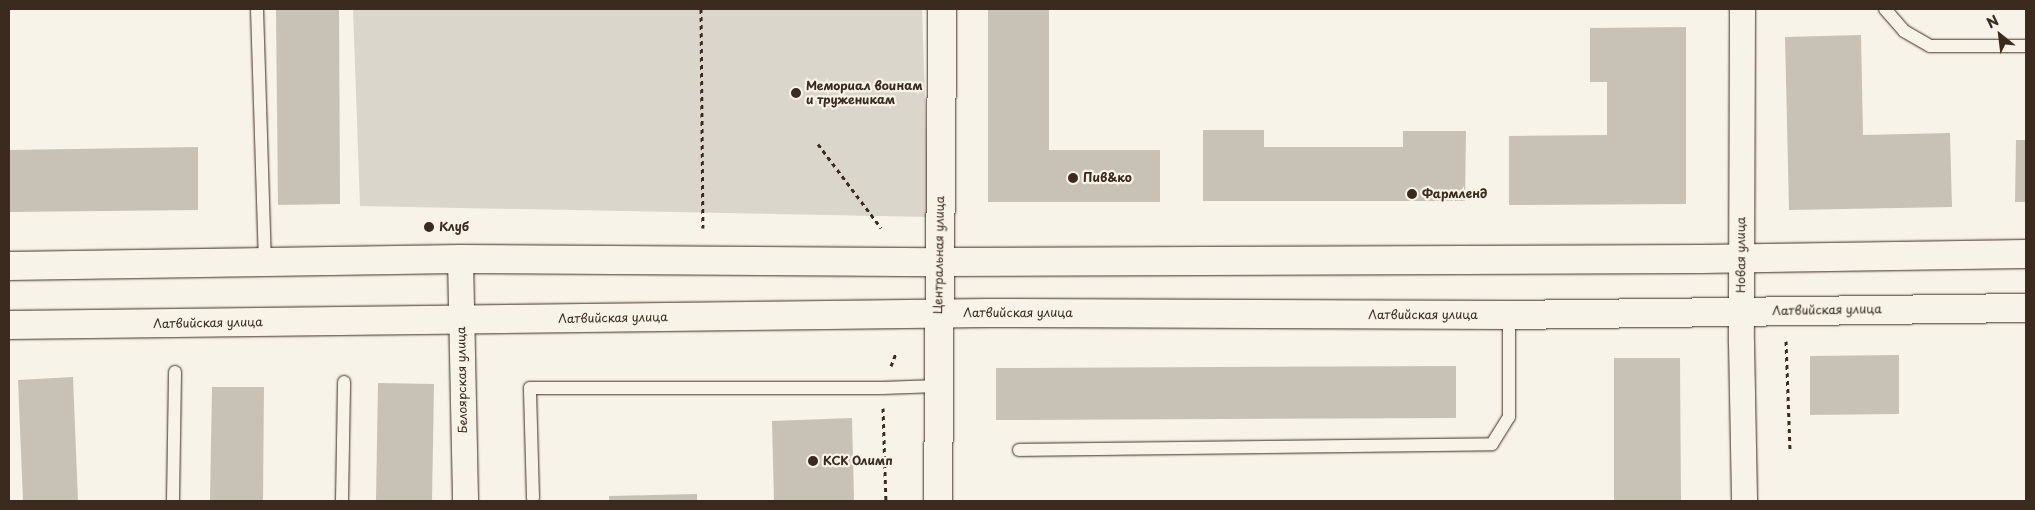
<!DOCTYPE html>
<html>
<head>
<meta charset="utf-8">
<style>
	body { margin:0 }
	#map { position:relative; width:2035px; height:510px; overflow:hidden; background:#f7f3e8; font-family:"Playpen Sans",sans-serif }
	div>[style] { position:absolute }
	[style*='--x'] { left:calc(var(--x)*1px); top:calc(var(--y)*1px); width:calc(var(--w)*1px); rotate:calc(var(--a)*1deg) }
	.green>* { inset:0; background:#dbd6cb }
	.building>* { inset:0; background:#c8c1b6 }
	.path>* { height:3px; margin-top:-1.5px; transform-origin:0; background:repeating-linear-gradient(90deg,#3b2a1e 0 4px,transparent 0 8px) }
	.roads { filter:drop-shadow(0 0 1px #3b2a1e) drop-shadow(0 0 1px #3b2a1e) }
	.lane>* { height:12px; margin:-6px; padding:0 6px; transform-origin:6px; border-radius:6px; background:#f7f3e8 }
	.street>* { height:25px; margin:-12.5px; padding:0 12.5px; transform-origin:12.5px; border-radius:12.5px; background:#f7f3e8 }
	.secondary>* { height:28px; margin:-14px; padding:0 14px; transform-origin:14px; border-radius:14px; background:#f7f3e8 }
	.dots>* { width:14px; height:14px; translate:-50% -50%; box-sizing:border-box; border:2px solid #f7f3e8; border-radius:50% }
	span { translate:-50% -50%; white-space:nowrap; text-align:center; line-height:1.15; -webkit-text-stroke:4.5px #f7f3e8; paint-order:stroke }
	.poi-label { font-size:12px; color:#3b2a1e; font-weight:700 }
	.left { translate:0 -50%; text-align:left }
	.street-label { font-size:12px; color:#3b2a1e }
	.frame { position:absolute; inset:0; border:10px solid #3b2a1e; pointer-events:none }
	.north { position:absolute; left:1975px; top:10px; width:50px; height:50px; -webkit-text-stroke:4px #f7f3e8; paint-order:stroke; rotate:331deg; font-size:14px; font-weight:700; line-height:20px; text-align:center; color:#3b2a1e }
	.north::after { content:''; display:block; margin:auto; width:18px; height:22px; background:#3b2a1e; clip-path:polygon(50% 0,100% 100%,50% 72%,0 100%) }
</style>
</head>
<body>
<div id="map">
	<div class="green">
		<i style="clip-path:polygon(353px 9px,922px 9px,929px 217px,360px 206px)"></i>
	</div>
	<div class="building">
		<i style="clip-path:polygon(276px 9px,339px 9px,340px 204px,278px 205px)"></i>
		<i style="clip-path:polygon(988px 9px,1049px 9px,1049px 150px,1160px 150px,1160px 202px,988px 202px)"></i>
		<i style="clip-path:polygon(1686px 27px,1686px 204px,1509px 205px,1509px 136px,1607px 135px,1607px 82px,1590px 82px,1590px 28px)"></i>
		<i style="clip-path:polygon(1861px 35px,1863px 135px,1950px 133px,1952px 207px,1789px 210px,1785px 37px)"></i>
		<i style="clip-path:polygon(1203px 130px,1264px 130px,1264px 147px,1403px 147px,1403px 131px,1466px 131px,1465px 201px,1203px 201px)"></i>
		<i style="clip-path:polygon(2016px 140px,2026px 140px,2026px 202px,2015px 202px)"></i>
		<i style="clip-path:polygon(198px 147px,198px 210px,9px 212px,9px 150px)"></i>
		<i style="clip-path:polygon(1899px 355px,1899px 414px,1810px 415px,1810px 356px)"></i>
		<i style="clip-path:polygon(1614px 358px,1680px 358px,1681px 501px,1614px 501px)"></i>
		<i style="clip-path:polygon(1456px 366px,1456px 418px,996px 420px,996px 368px)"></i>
		<i style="clip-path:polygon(73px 377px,78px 501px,23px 501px,18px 380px)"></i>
		<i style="clip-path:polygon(378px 383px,434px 384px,432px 501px,376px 501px)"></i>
		<i style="clip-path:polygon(212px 387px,264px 387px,263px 501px,210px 501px)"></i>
		<i style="clip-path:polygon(852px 418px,854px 501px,774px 501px,772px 421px)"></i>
		<i style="clip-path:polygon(697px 494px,697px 501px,609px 501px,609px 496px)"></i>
	</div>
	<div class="path">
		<i style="--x:701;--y:9;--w:219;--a:89.5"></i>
		<i style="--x:818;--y:144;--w:105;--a:53.1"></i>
		<i style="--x:1786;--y:341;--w:108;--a:87.9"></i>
		<i style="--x:891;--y:366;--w:14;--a:-69"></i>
		<i style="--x:883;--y:408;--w:93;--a:88.2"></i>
	</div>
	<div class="roads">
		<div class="lane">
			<i style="--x:257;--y:9;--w:253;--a:88.2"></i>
			<i style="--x:1885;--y:9;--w:29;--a:49"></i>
			<i style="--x:1904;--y:31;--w:30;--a:30"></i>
			<i style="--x:1930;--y:46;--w:96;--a:0"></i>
			<i style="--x:1019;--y:450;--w:473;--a:-0.7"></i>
			<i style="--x:1492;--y:444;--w:32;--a:-58"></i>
			<i style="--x:1509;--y:417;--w:102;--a:-90"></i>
			<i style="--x:533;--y:498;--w:110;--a:-91.6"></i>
			<i style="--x:530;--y:388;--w:352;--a:0"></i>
			<i style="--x:882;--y:388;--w:56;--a:-2"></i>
			<i style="--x:173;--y:501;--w:129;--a:-89.1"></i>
			<i style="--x:342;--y:501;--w:119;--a:-89"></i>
		</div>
		<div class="street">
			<i style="--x:1742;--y:9;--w:333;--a:90.2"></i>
			<i style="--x:1741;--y:342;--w:159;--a:88.9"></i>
			<i style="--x:460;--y:259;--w:242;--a:88.8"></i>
		</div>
		<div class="secondary">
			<i style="--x:9;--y:266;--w:451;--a:-0.9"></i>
			<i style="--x:460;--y:259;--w:479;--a:0.4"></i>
			<i style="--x:939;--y:262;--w:762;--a:-0.23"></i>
			<i style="--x:1701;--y:259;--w:325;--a:-0.9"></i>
			<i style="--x:9;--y:325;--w:979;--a:-0.7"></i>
			<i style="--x:988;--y:313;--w:521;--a:0.22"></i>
			<i style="--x:1509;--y:315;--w:517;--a:-0.78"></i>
			<i style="--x:938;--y:501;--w:492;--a:-89.5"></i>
		</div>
	</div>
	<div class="dots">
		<i style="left:796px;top:93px;background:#3b2a1e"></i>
		<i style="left:1073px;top:178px;background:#3b2a1e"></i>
		<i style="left:1412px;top:194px;background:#3b2a1e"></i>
		<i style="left:429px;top:227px;background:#3b2a1e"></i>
		<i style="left:813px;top:461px;background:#3b2a1e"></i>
	</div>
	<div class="poi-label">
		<span class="left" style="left:806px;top:93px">Мемориал воинам<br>и труженикам</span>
		<span class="left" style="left:1083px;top:178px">Пив&amp;ко</span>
		<span class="left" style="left:1422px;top:194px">Фармленд</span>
		<span class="left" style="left:439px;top:227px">Клуб</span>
		<span class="left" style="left:823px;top:461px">КСК Олимп</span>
	</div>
	<div class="street-label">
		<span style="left:939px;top:255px;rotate:-89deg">Центральная улица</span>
		<span style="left:1741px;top:255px;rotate:-90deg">Новая улица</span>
		<span style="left:1827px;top:310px;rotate:-1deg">Латвийская улица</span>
		<span style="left:1018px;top:313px">Латвийская улица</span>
		<span style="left:1423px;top:315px">Латвийская улица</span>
		<span style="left:613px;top:318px;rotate:-1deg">Латвийская улица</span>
		<span style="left:208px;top:323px;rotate:-1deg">Латвийская улица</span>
		<span style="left:462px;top:380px;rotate:-91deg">Белоярская улица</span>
	</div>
	<div class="frame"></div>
	<div class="north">N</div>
</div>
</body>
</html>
